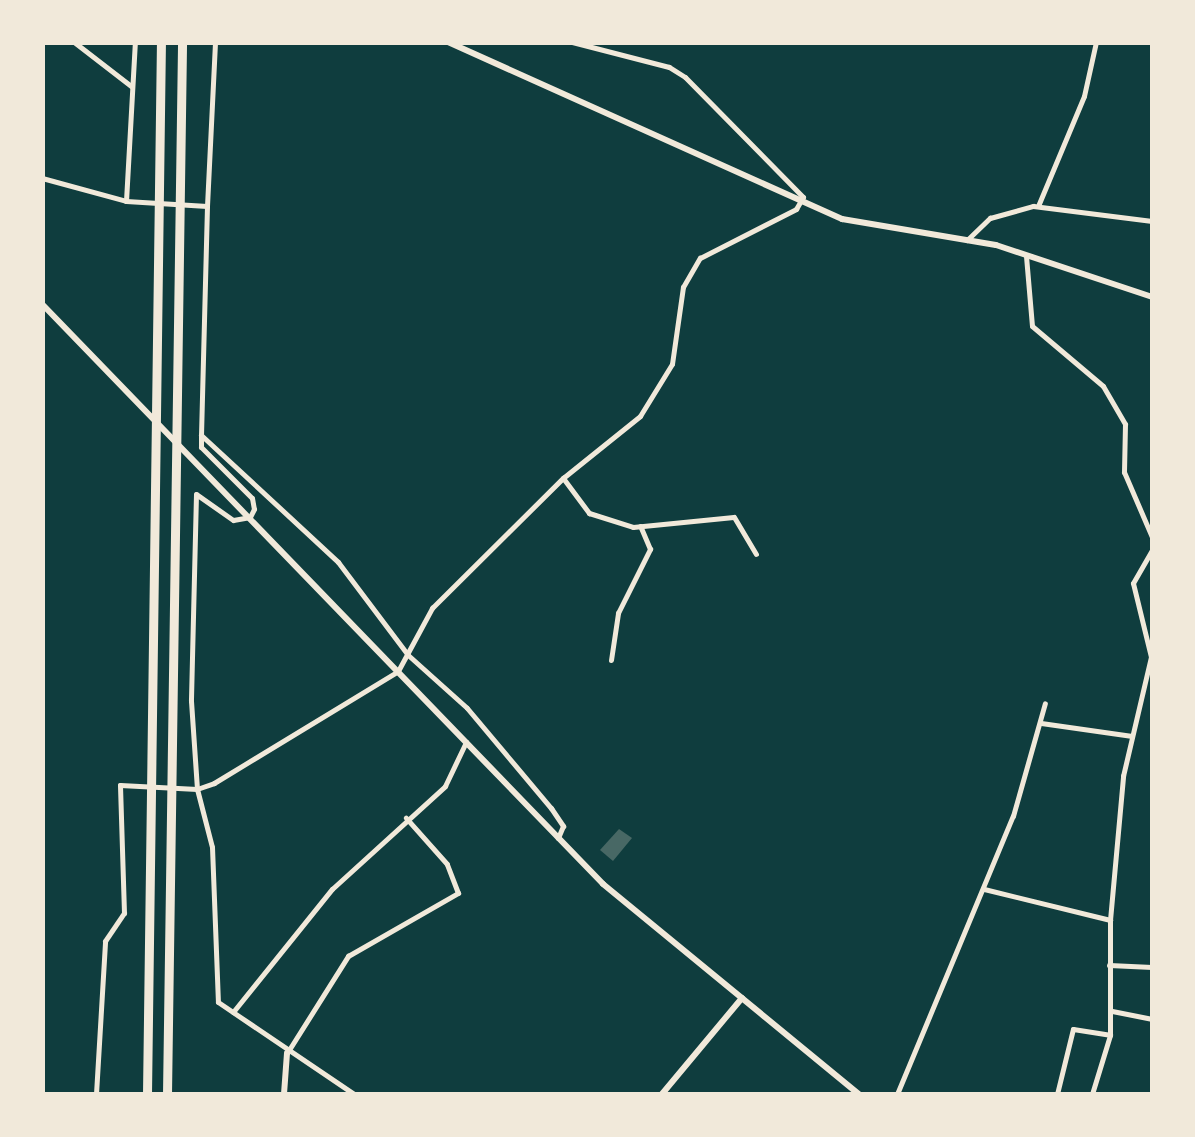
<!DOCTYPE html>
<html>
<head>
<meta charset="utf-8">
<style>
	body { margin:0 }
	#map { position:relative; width:1195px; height:1137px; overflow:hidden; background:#0f3d3e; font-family:"Sofia Sans Condensed",sans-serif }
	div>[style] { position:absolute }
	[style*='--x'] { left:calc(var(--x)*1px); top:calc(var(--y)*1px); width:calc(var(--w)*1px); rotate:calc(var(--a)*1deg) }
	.building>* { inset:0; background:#486865 }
	.minor>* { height:5px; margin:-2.5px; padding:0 2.5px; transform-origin:2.5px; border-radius:2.5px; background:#f1e9da }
	.tertiary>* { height:6px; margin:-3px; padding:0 3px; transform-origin:3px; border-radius:3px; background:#f1e9da }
	.motorway>* { height:9px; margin:-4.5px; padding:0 4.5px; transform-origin:4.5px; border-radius:4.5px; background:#f1e9da }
	span { translate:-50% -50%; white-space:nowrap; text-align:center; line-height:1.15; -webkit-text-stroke:9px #f1e9da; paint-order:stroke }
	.frame { position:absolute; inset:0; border:45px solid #f1e9da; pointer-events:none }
</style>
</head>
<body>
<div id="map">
	<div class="building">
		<i style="clip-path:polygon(619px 829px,632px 838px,613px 861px,600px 850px)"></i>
	</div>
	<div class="minor">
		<i style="--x:74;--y:42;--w:72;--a:37.7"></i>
		<i style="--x:42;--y:178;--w:87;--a:15.3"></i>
		<i style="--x:126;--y:201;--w:81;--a:3.5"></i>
		<i style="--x:207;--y:206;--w:164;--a:-87.2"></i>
		<i style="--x:126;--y:201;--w:159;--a:-86.8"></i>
		<i style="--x:207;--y:206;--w:229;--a:91.5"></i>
		<i style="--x:201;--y:435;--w:187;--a:42.8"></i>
		<i style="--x:338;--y:562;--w:116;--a:53"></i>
		<i style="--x:408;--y:655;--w:79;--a:41.9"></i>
		<i style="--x:467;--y:708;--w:131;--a:50"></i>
		<i style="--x:551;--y:808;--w:22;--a:56"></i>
		<i style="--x:563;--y:826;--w:13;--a:113"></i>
		<i style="--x:1038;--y:206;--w:119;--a:-67.3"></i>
		<i style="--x:1084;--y:96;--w:55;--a:-77.5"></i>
		<i style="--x:967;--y:240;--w:32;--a:-44"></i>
		<i style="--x:990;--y:218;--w:45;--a:-15.6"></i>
		<i style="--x:1033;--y:206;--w:120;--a:7.2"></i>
		<i style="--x:1026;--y:256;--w:70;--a:85.1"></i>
		<i style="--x:1032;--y:326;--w:93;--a:40.2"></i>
		<i style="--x:1103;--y:386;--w:44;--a:59.9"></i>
		<i style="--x:1125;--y:424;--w:48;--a:91.2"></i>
		<i style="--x:1124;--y:472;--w:71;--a:66.7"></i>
		<i style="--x:201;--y:435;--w:12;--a:90"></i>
		<i style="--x:201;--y:447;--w:72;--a:45"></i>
		<i style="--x:252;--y:498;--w:11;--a:80"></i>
		<i style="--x:254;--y:509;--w:9;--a:117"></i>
		<i style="--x:250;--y:517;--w:17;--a:170"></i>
		<i style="--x:233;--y:520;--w:45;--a:-144.9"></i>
		<i style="--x:196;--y:494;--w:207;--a:91.4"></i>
		<i style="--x:191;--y:701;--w:88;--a:86.1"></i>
		<i style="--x:197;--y:789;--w:60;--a:75.5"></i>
		<i style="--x:212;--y:847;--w:155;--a:87.8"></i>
		<i style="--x:218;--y:1002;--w:164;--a:34.1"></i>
		<i style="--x:563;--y:478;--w:44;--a:53.4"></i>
		<i style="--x:589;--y:513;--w:46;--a:17.7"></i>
		<i style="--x:633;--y:527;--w:101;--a:-5.7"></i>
		<i style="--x:734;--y:517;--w:43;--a:59.3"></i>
		<i style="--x:611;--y:660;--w:48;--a:-81.5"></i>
		<i style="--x:618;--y:613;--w:72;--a:-63.4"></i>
		<i style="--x:650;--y:549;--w:25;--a:-113"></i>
		<i style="--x:1041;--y:723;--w:92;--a:8.1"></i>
		<i style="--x:984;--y:889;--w:130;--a:13.8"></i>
		<i style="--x:1109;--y:965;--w:43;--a:2.7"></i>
		<i style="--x:1112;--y:1011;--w:41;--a:11.3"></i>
		<i style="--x:233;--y:1012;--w:158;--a:-51.2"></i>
		<i style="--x:332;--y:889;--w:153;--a:-42.3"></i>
		<i style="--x:445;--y:786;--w:49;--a:-64.5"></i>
		<i style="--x:287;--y:1053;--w:115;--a:-57.8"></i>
		<i style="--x:348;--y:956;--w:127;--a:-29.8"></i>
		<i style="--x:458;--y:893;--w:31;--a:-111"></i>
		<i style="--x:447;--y:864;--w:62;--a:-131.7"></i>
		<i style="--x:96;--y:1094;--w:153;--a:-86.6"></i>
		<i style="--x:105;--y:941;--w:34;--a:-56"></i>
		<i style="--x:124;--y:913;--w:128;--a:-91.8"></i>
		<i style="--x:120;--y:785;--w:77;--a:3"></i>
		<i style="--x:197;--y:789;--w:18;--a:-19"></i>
		<i style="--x:214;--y:783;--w:215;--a:-31.3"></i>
		<i style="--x:398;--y:671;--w:72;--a:-61.6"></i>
		<i style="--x:432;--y:608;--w:185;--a:-44.8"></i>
		<i style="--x:563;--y:478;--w:99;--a:-38.8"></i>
		<i style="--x:640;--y:416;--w:61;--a:-58.4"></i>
		<i style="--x:672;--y:364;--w:78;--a:-81.9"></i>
		<i style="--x:683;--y:287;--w:34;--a:-60"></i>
		<i style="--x:700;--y:258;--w:108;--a:-27"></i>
		<i style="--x:796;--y:209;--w:14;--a:-60"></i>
		<i style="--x:803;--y:197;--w:168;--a:-134.5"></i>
		<i style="--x:685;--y:77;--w:19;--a:-148"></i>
		<i style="--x:669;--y:67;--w:100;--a:-165.5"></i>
		<i style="--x:897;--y:1094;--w:301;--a:-67.4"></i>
		<i style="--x:1013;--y:816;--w:117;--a:-74.2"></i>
		<i style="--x:1057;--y:1094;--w:67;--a:-76.2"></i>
		<i style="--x:1073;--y:1029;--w:37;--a:9"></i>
		<i style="--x:1092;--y:1094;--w:62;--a:-73"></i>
		<i style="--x:1110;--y:1035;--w:115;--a:-90"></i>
		<i style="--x:1110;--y:920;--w:145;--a:-84.8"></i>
		<i style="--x:1123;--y:776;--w:122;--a:-76.8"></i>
		<i style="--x:1151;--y:657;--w:76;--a:-103.7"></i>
		<i style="--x:1133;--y:583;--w:38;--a:-60"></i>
	</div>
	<div class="tertiary">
		<i style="--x:448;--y:42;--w:432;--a:24.2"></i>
		<i style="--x:842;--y:219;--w:156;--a:9.6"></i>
		<i style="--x:996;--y:245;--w:164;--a:18.4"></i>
		<i style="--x:42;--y:304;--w:807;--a:45.95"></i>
		<i style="--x:603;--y:884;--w:331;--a:39.4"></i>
		<i style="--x:284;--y:1094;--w:41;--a:-85.8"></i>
		<i style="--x:662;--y:1094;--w:125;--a:-50.2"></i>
	</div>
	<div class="motorway">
		<i style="--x:147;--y:1094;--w:1052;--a:-89.24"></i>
		<i style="--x:167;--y:1094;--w:1052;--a:-89.18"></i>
	</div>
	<div class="frame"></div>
</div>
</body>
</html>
